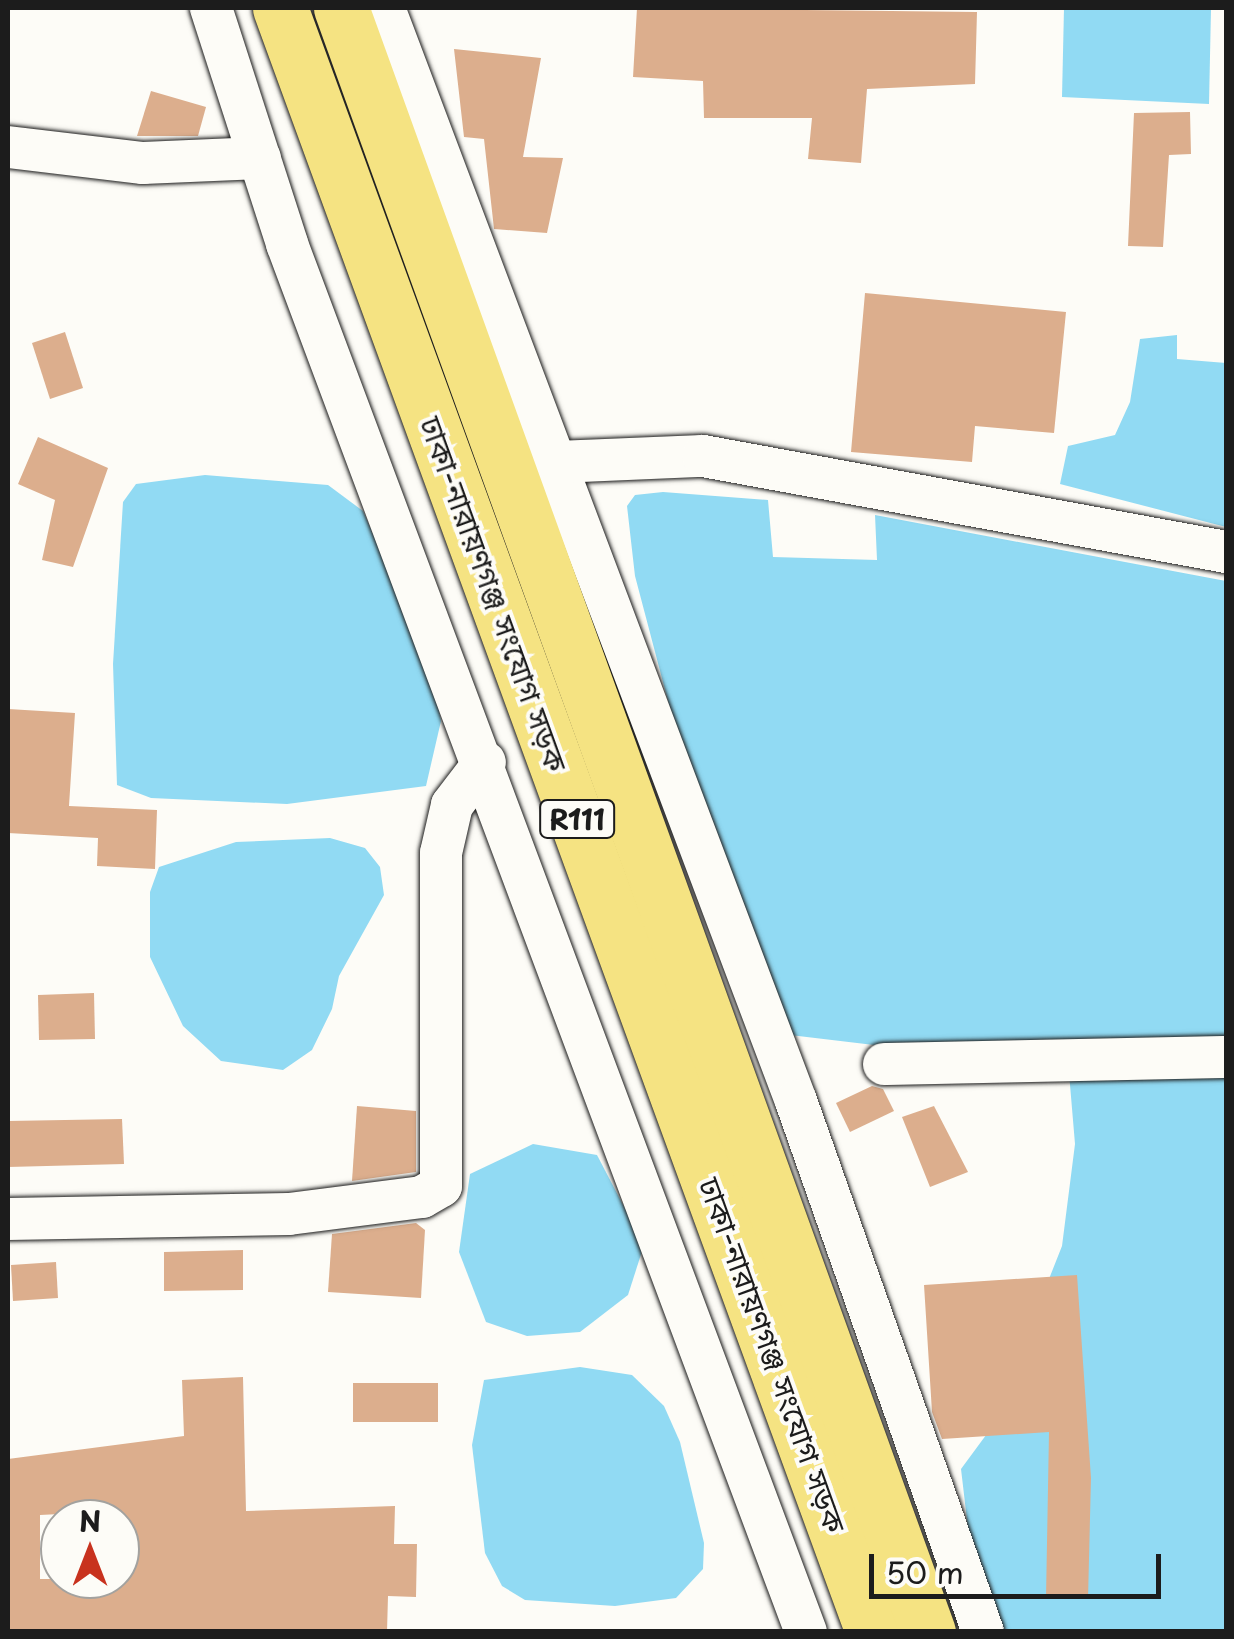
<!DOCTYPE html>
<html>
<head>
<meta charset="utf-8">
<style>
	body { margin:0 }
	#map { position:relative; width:1234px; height:1639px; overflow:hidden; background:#fdfcf7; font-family:"Playpen Sans","Noto Sans Bengali",sans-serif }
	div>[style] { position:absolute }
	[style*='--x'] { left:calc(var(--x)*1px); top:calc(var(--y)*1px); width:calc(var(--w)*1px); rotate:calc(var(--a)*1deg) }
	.water>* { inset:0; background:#91daf3 }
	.building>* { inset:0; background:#dcae8d }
	.roads { filter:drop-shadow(0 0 2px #1c1c1c) drop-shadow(0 0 2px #1c1c1c) }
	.minor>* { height:42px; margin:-21px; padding:0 21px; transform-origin:21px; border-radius:21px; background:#fdfcf7 }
	.major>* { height:55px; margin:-27.5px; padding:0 27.5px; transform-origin:27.5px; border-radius:27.5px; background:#f5e382 }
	span { translate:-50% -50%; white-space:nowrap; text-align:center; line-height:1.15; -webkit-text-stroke:8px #fdfcf7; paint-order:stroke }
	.shield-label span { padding:2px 8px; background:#fdfcf7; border:2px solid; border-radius:8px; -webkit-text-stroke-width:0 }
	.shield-label { font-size:28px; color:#1c1c1c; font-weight:700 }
	.street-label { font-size:30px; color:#1c1c1c }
	.frame { position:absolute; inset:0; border:10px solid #1c1c1c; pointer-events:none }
	.north { position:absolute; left:40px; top:1499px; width:100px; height:100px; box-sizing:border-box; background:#fdfcf7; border:2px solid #a3a29f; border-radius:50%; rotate:0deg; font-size:28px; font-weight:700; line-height:40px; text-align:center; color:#1c1c1c }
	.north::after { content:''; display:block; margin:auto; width:35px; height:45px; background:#c8321e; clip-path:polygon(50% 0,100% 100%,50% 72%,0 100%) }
	.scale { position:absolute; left:869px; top:1554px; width:292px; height:45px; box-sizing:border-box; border:5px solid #1c1c1c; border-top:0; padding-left:12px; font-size:30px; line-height:35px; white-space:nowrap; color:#1c1c1c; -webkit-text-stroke:8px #fdfcf7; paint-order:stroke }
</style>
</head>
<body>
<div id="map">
	<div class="water">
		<i style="clip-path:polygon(1064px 8px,1211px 8px,1209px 104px,1062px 97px)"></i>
		<i style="clip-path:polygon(1177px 335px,1177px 359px,1226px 363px,1226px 527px,1060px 484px,1068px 446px,1115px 435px,1130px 402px,1140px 339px)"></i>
		<i style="clip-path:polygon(205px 475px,328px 485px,363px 511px,431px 667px,441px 721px,426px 786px,287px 804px,151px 798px,117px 785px,113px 664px,123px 502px,136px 484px)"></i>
		<i style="clip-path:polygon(663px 492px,768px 500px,773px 557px,877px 560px,875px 515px,1226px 581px,1226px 1047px,899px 1048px,790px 1035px,683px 758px,635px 576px,627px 506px,635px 495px)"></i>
		<i style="clip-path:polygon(330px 838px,365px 848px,380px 867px,384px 895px,339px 976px,332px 1009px,312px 1050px,283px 1070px,221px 1061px,183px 1026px,150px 957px,150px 892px,159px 867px,236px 842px)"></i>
		<i style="clip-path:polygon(1069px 1073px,1226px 1076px,1226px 1631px,998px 1631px,969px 1537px,961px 1469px,989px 1431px,1062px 1246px,1075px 1144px)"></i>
		<i style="clip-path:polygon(533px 1144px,597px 1155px,644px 1245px,628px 1295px,580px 1332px,527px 1336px,486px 1322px,459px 1252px,470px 1174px)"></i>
		<i style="clip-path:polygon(580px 1367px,632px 1375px,664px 1406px,680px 1442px,704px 1543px,703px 1569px,676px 1598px,615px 1606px,525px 1600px,502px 1586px,485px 1553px,472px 1445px,484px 1380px)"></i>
	</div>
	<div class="building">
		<i style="clip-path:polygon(637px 8px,977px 12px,975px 84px,867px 89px,861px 163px,808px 159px,812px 118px,704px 118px,703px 81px,633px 77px)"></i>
		<i style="clip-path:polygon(454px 49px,541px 58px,523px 157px,563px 158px,547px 233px,494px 229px,484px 139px,464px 137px)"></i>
		<i style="clip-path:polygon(151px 91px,206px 107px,198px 136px,137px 136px)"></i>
		<i style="clip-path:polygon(1190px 112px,1191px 154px,1169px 155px,1163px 247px,1128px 246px,1134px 113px)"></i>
		<i style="clip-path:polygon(865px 293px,1066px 312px,1054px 433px,975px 426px,972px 462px,851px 452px)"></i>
		<i style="clip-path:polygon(65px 332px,83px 388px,50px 399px,32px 343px)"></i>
		<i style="clip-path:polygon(38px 437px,108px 468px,73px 567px,42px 560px,55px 500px,18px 484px)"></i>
		<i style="clip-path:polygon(8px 709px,75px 713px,69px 806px,157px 810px,155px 869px,97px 866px,98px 838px,8px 833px)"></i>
		<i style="clip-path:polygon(94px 993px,95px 1039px,39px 1040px,38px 995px)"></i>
		<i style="clip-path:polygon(872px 1086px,883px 1089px,894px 1111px,850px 1132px,836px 1103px)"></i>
		<i style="clip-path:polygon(357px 1106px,416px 1111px,416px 1172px,352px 1181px)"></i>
		<i style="clip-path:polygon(934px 1106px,968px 1172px,930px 1187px,902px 1117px)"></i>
		<i style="clip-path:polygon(122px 1119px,124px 1164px,8px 1167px,8px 1121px)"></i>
		<i style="clip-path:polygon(416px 1223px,425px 1230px,421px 1298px,328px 1292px,332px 1234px)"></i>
		<i style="clip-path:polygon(243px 1250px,243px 1290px,164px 1291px,164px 1252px)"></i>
		<i style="clip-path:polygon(56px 1262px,58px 1298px,13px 1301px,11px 1265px)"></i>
		<i style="clip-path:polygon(1077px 1275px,1091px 1478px,1088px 1599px,1046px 1598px,1049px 1432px,942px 1439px,932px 1412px,924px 1285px)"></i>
		<i style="clip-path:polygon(evenodd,243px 1377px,246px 1511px,395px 1506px,394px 1544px,417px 1544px,416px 1597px,388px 1596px,387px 1632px,8px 1632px,8px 1459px,184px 1436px,182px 1380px,243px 1377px,120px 1511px,120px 1579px,40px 1579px,40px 1515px,120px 1511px)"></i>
		<i style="clip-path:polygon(353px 1383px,438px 1383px,438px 1422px,353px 1422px)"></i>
	</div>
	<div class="roads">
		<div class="minor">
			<i style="--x:211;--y:8;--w:248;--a:72.1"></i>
			<i style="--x:287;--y:244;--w:1482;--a:69.5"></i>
			<i style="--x:384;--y:8;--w:1168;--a:69.35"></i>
			<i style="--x:796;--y:1101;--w:563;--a:70.6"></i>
			<i style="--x:8;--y:147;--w:136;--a:6.8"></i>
			<i style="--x:143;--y:163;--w:117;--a:-2.4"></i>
			<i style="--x:557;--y:462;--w:146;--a:-2.4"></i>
			<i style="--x:703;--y:456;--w:532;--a:10.4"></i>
			<i style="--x:884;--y:1064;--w:342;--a:-1.2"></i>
			<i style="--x:8;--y:1219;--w:281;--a:-1"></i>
			<i style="--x:289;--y:1214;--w:134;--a:-7.3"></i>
			<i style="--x:422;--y:1197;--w:22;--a:-30"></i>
			<i style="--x:441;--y:1186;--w:333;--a:-90"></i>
			<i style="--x:441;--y:853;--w:49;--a:-77.1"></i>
			<i style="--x:452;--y:805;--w:54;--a:-52.5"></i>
		</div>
		<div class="major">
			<i style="--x:280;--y:8;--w:1729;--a:69.94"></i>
			<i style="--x:341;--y:8;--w:1727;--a:70.13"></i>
		</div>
	</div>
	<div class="shield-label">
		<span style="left:577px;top:819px">R111</span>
	</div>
	<div class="street-label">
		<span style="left:494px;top:594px;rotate:70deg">ঢাকা-নারায়ণগঞ্জ সংযোগ সড়ক</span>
		<span style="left:773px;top:1355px;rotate:70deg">ঢাকা-নারায়ণগঞ্জ সংযোগ সড়ক</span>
	</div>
	<div class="frame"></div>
	<div class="north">N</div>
	<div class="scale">50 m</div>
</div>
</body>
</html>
